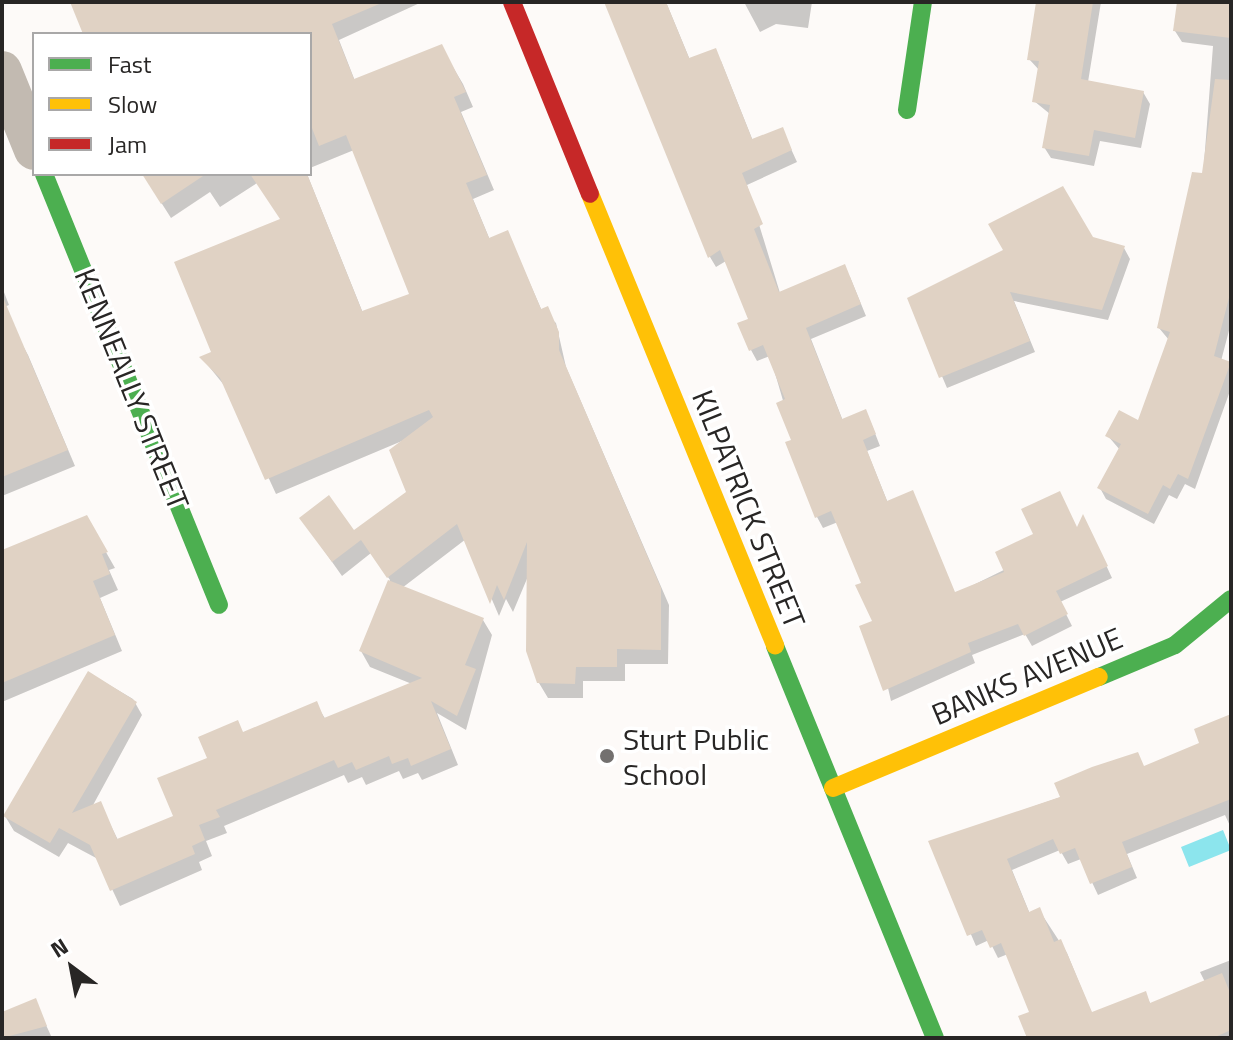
<!DOCTYPE html>
<html>
<head>
<meta charset="utf-8">
<style>
	body { margin:0 }
	#map { position:relative; width:1233px; height:1040px; overflow:hidden; background:#fdfaf8; font-family:"Titillium Web",sans-serif }
	div>[style] { position:absolute }
	[style*='--x'] { left:calc(var(--x)*1px); top:calc(var(--y)*1px); width:calc(var(--w)*1px); rotate:calc(var(--a)*1deg) }
	.water>* { inset:0; background:#8ce5ed }
	.shadow>* { inset:0; background:#0003 }
	.building>* { inset:0; background:#e0d2c4 }
	.street>* { height:40px; margin:-20px; padding:0 20px; transform-origin:20px; border-radius:20px; background:#c2bab1 }
	.fast>* { height:18px; margin:-9px; padding:0 9px; transform-origin:9px; border-radius:9px; background:#4caf50 }
	.slow>* { height:18px; margin:-9px; padding:0 9px; transform-origin:9px; border-radius:9px; background:#ffc107 }
	.jam>* { height:18px; margin:-9px; padding:0 9px; transform-origin:9px; border-radius:9px; background:#c62828 }
	.dots>* { width:22px; height:22px; translate:-50% -50%; box-sizing:border-box; border:4px solid #fff; border-radius:50% }
	span { translate:-50% -50%; white-space:nowrap; text-align:center; line-height:1.15; -webkit-text-stroke:7px #fff; paint-order:stroke }
	.street-label { font-size:30px; color:#282625 }
	.poi-label { font-size:30px; color:#282625 }
	.left { translate:0 -50%; text-align:left }
	.frame { position:absolute; inset:0; border:4px solid #282625; pointer-events:none }
	.legend { position:absolute; left:32px; top:32px; width:280px; height:144px; box-sizing:border-box; background:#fff; border:2px solid #a9a8a8; margin:0; padding:10px 14px; list-style:none; font-size:24px; color:#282625 }
	.legend li { display:flex; align-items:center; gap:16px; height:40px }
	.legend b { width:40px; border:2px solid #a9a8a8 }
	.north { position:absolute; left:32px; top:928px; width:80px; height:80px; -webkit-text-stroke:6px #fff; paint-order:stroke; rotate:328deg; font-size:22px; font-weight:700; line-height:32px; text-align:center; color:#282625 }
	.north::after { content:''; display:block; margin:auto; width:28px; height:36px; background:#282625; clip-path:polygon(50% 0,100% 100%,50% 72%,0 100%) }
</style>
</head>
<body>
<div id="map">
	<div class="water">
		<i style="clip-path:polygon(1223px 830px,1231px 850px,1189px 867px,1181px 847px)"></i>
	</div>
	<div class="shadow">
		<i style="clip-path:polygon(73px 2px,422px 2px,339px 40px,355px 81px,441px 47px,463px 84px,473px 107px,461px 112px,494px 190px,473px 199px,490px 240px,508px 233px,542px 311px,556px 323px,566px 367px,669px 605px,668px 664px,625px 664px,625px 681px,583px 681px,583px 698px,548px 698px,539px 683px,529px 574px,513px 612px,506px 599px,499px 616px,466px 539px,402px 588px,483px 620px,492px 635px,466px 730px,437px 713px,458px 765px,422px 780px,418px 773px,403px 779px,399px 771px,366px 785px,362px 777px,348px 783px,344px 775px,224px 826px,227px 833px,206px 841px,212px 856px,199px 862px,202px 870px,120px 906px,98px 859px,68px 843px,59px 857px,14px 831px,5px 816px,89px 673px,133px 699px,142px 715px,92px 807px,100px 804px,118px 840px,175px 817px,210px 760px,243px 734px,316px 704px,326px 720px,412px 684px,370px 667px,361px 651px,390px 580px,371px 553px,342px 576px,301px 518px,354px 533px,409px 492px,402px 441px,276px 494px,228px 390px,202px 358px,214px 353px,282px 220px,257px 183px,220px 207px,210px 192px,171px 218px,143px 174px,307px 174px,363px 313px,412px 295px,354px 150px,310px 168px,310px 34px,86px 34px)"></i>
		<i style="clip-path:polygon(607px 2px,666px 2px,690px 60px,721px 61px,753px 141px,782px 129px,797px 162px,747px 185px,780px 293px,850px 277px,866px 316px,811px 339px,843px 421px,871px 423px,880px 446px,867px 451px,888px 503px,955px 594px,1089px 528px,1112px 578px,1060px 602px,1072px 626px,1032px 646px,1025px 634px,972px 655px,975px 663px,891px 701px,864px 584px,838px 522px,823px 528px,817px 517px,770px 356px,757px 361px,751px 350px,750px 320px,726px 261px,716px 267px,710px 257px)"></i>
		<i style="clip-path:polygon(744px 2px,812px 2px,808px 28px,776px 24px,760px 32px)"></i>
		<i style="clip-path:polygon(1038px 2px,1101px 2px,1088px 82px,1143px 92px,1150px 104px,1141px 148px,1100px 141px,1094px 166px,1051px 158px,1044px 147px,1050px 114px,1034px 101px,1040px 71px,1029px 59px)"></i>
		<i style="clip-path:polygon(1179px 2px,1231px 2px,1231px 323px,1221px 361px,1231px 366px,1231px 388px,1195px 489px,1185px 484px,1177px 499px,1169px 495px,1154px 524px,1106px 499px,1100px 488px,1120px 450px,1108px 436px,1139px 423px,1169px 340px,1159px 328px,1203px 176px,1213px 46px,1182px 42px,1175px 31px)"></i>
		<i style="clip-path:polygon(1092px 239px,1124px 248px,1130px 259px,1108px 320px,1014px 301px,1035px 352px,947px 388px,909px 299px)"></i>
		<i style="clip-path:polygon(2px 287px,9px 305px,2px 308px)"></i>
		<i style="clip-path:polygon(2px 331px,19px 339px,28px 355px,75px 466px,2px 496px)"></i>
		<i style="clip-path:polygon(86px 517px,115px 568px,109px 570px,118px 590px,100px 598px,122px 651px,2px 702px,2px 552px)"></i>
		<i style="clip-path:polygon(1231px 721px,1231px 828px,1225px 815px,1127px 854px,1137px 878px,1098px 895px,1081px 859px,1068px 864px,1060px 850px,1012px 870px,1030px 914px,1039px 910px,1067px 953px,1092px 1014px,1145px 993px,1151px 1005px,1205px 982px,1200px 972px,1231px 960px,1231px 1038px,1029px 1038px,1032px 1013px,1008px 954px,998px 958px,989px 940px,976px 946px,931px 842px,1145px 768px,1202px 744px)"></i>
		<i style="clip-path:polygon(35px 1001px,52px 1038px,3px 1038px,2px 1015px)"></i>
	</div>
	<div class="building">
		<i style="clip-path:polygon(70px 2px,384px 2px,332px 24px,354px 79px,442px 44px,466px 92px,454px 97px,487px 175px,466px 183px,489px 238px,508px 230px,541px 309px,548px 306px,559px 332px,559px 350px,661px 588px,661px 650px,617px 649px,617px 667px,576px 667px,575px 684px,537px 683px,526px 651px,527px 542px,504px 600px,497px 585px,490px 604px,457px 524px,387px 578px,361px 540px,332px 562px,299px 518px,329px 495px,354px 530px,406px 492px,389px 450px,433px 417px,429px 410px,265px 480px,220px 378px,199px 357px,211px 352px,174px 262px,280px 219px,250px 174px,307px 174px,362px 311px,409px 294px,346px 135px,319px 146px,310px 123px,310px 34px,83px 34px)"></i>
		<i style="clip-path:polygon(604px 2px,666px 2px,689px 58px,716px 48px,752px 139px,783px 127px,792px 150px,742px 173px,763px 224px,754px 229px,779px 292px,845px 264px,861px 304px,806px 328px,842px 419px,866px 409px,876px 434px,863px 440px,887px 501px,913px 490px,955px 592px,1004px 572px,995px 552px,1033px 534px,1021px 509px,1060px 491px,1077px 527px,1083px 514px,1108px 566px,1056px 591px,1068px 614px,1024px 636px,1018px 624px,968px 643px,971px 652px,883px 691px,859px 626px,872px 621px,855px 585px,861px 583px,831px 511px,815px 518px,785px 442px,791px 440px,776px 403px,785px 399px,763px 345px,749px 351px,737px 323px,748px 319px,720px 250px,708px 258px)"></i>
		<i style="clip-path:polygon(1036px 2px,1093px 2px,1081px 79px,1144px 91px,1135px 138px,1094px 130px,1089px 156px,1042px 148px,1050px 105px,1032px 102px,1039px 61px,1027px 60px)"></i>
		<i style="clip-path:polygon(1177px 2px,1231px 2px,1231px 38px,1173px 31px)"></i>
		<i style="clip-path:polygon(1215px 79px,1231px 80px,1231px 290px,1214px 356px,1231px 362px,1188px 479px,1178px 474px,1170px 489px,1163px 485px,1148px 514px,1097px 488px,1121px 444px,1105px 436px,1119px 410px,1138px 420px,1170px 332px,1157px 328px,1192px 172px,1202px 173px)"></i>
		<i style="clip-path:polygon(142px 174px,206px 174px,161px 204px)"></i>
		<i style="clip-path:polygon(1063px 186px,1093px 237px,1125px 246px,1102px 310px,1010px 292px,1030px 341px,939px 378px,907px 298px,1003px 250px,988px 224px)"></i>
		<i style="clip-path:polygon(2px 295px,68px 450px,2px 477px)"></i>
		<i style="clip-path:polygon(87px 515px,108px 552px,102px 554px,110px 574px,93px 581px,115px 635px,2px 683px,2px 550px)"></i>
		<i style="clip-path:polygon(388px 580px,484px 618px,465px 665px,476px 669px,457px 716px,431px 701px,451px 749px,411px 766px,408px 758px,392px 764px,389px 756px,356px 770px,352px 762px,338px 768px,334px 760px,216px 810px,220px 817px,199px 825px,205px 840px,192px 846px,195px 854px,110px 891px,90px 845px,59px 828px,50px 843px,3px 816px,88px 671px,137px 702px,72px 813px,101px 801px,117px 839px,173px 816px,157px 778px,207px 758px,198px 737px,238px 720px,243px 732px,317px 701px,324px 718px,422px 678px,359px 651px)"></i>
		<i style="clip-path:polygon(1231px 714px,1231px 799px,1122px 842px,1132px 867px,1090px 884px,1075px 848px,1060px 854px,1053px 839px,1007px 859px,1029px 912px,1040px 907px,1054px 942px,1061px 939px,1092px 1012px,1146px 991px,1150px 1003px,1222px 973px,1231px 995px,1231px 1030px,1213px 1038px,1027px 1038px,1018px 1016px,1029px 1012px,1001px 943px,990px 948px,982px 930px,967px 936px,928px 841px,1060px 797px,1054px 783px,1092px 767px,1138px 752px,1144px 766px,1199px 743px,1194px 729px)"></i>
		<i style="clip-path:polygon(36px 998px,47px 1026px,2px 1038px,2px 1012px)"></i>
	</div>
	<div class="street">
		<i style="--x:2;--y:71;--w:85;--a:67.9"></i>
	</div>
	<div class="fast">
		<i style="--x:907;--y:110;--w:109;--a:-81.6"></i>
		<i style="--x:44;--y:174;--w:465;--a:67.9"></i>
		<i style="--x:775;--y:646;--w:423;--a:67.8"></i>
		<i style="--x:1099;--y:677;--w:82;--a:-22.8"></i>
		<i style="--x:1175;--y:645;--w:72;--a:-39.4"></i>
	</div>
	<div class="slow">
		<i style="--x:590;--y:194;--w:488;--a:67.7"></i>
		<i style="--x:833;--y:788;--w:288;--a:-22.7"></i>
	</div>
	<div class="jam">
		<i style="--x:512;--y:2;--w:207;--a:67.9"></i>
	</div>
	<div class="dots">
		<i style="left:607px;top:756px;background:#73706f"></i>
	</div>
	<div class="street-label">
		<span style="left:132px;top:389px;rotate:68deg">KENNEALLY STREET</span>
		<span style="left:749px;top:509px;rotate:68deg">KILPATRICK STREET</span>
		<span style="left:1027px;top:676px;rotate:-23deg">BANKS AVENUE</span>
	</div>
	<div class="poi-label">
		<span class="left" style="left:623px;top:756px">Sturt Public<br>School</span>
	</div>
	<div class="frame"></div>
	<ul class="legend">
	<li><b style="height:10px;background:#4caf50"></b>Fast</li>
	<li><b style="height:10px;background:#ffc107"></b>Slow</li>
	<li><b style="height:10px;background:#c62828"></b>Jam</li>
	</ul>
	<div class="north">N</div>
</div>
</body>
</html>
